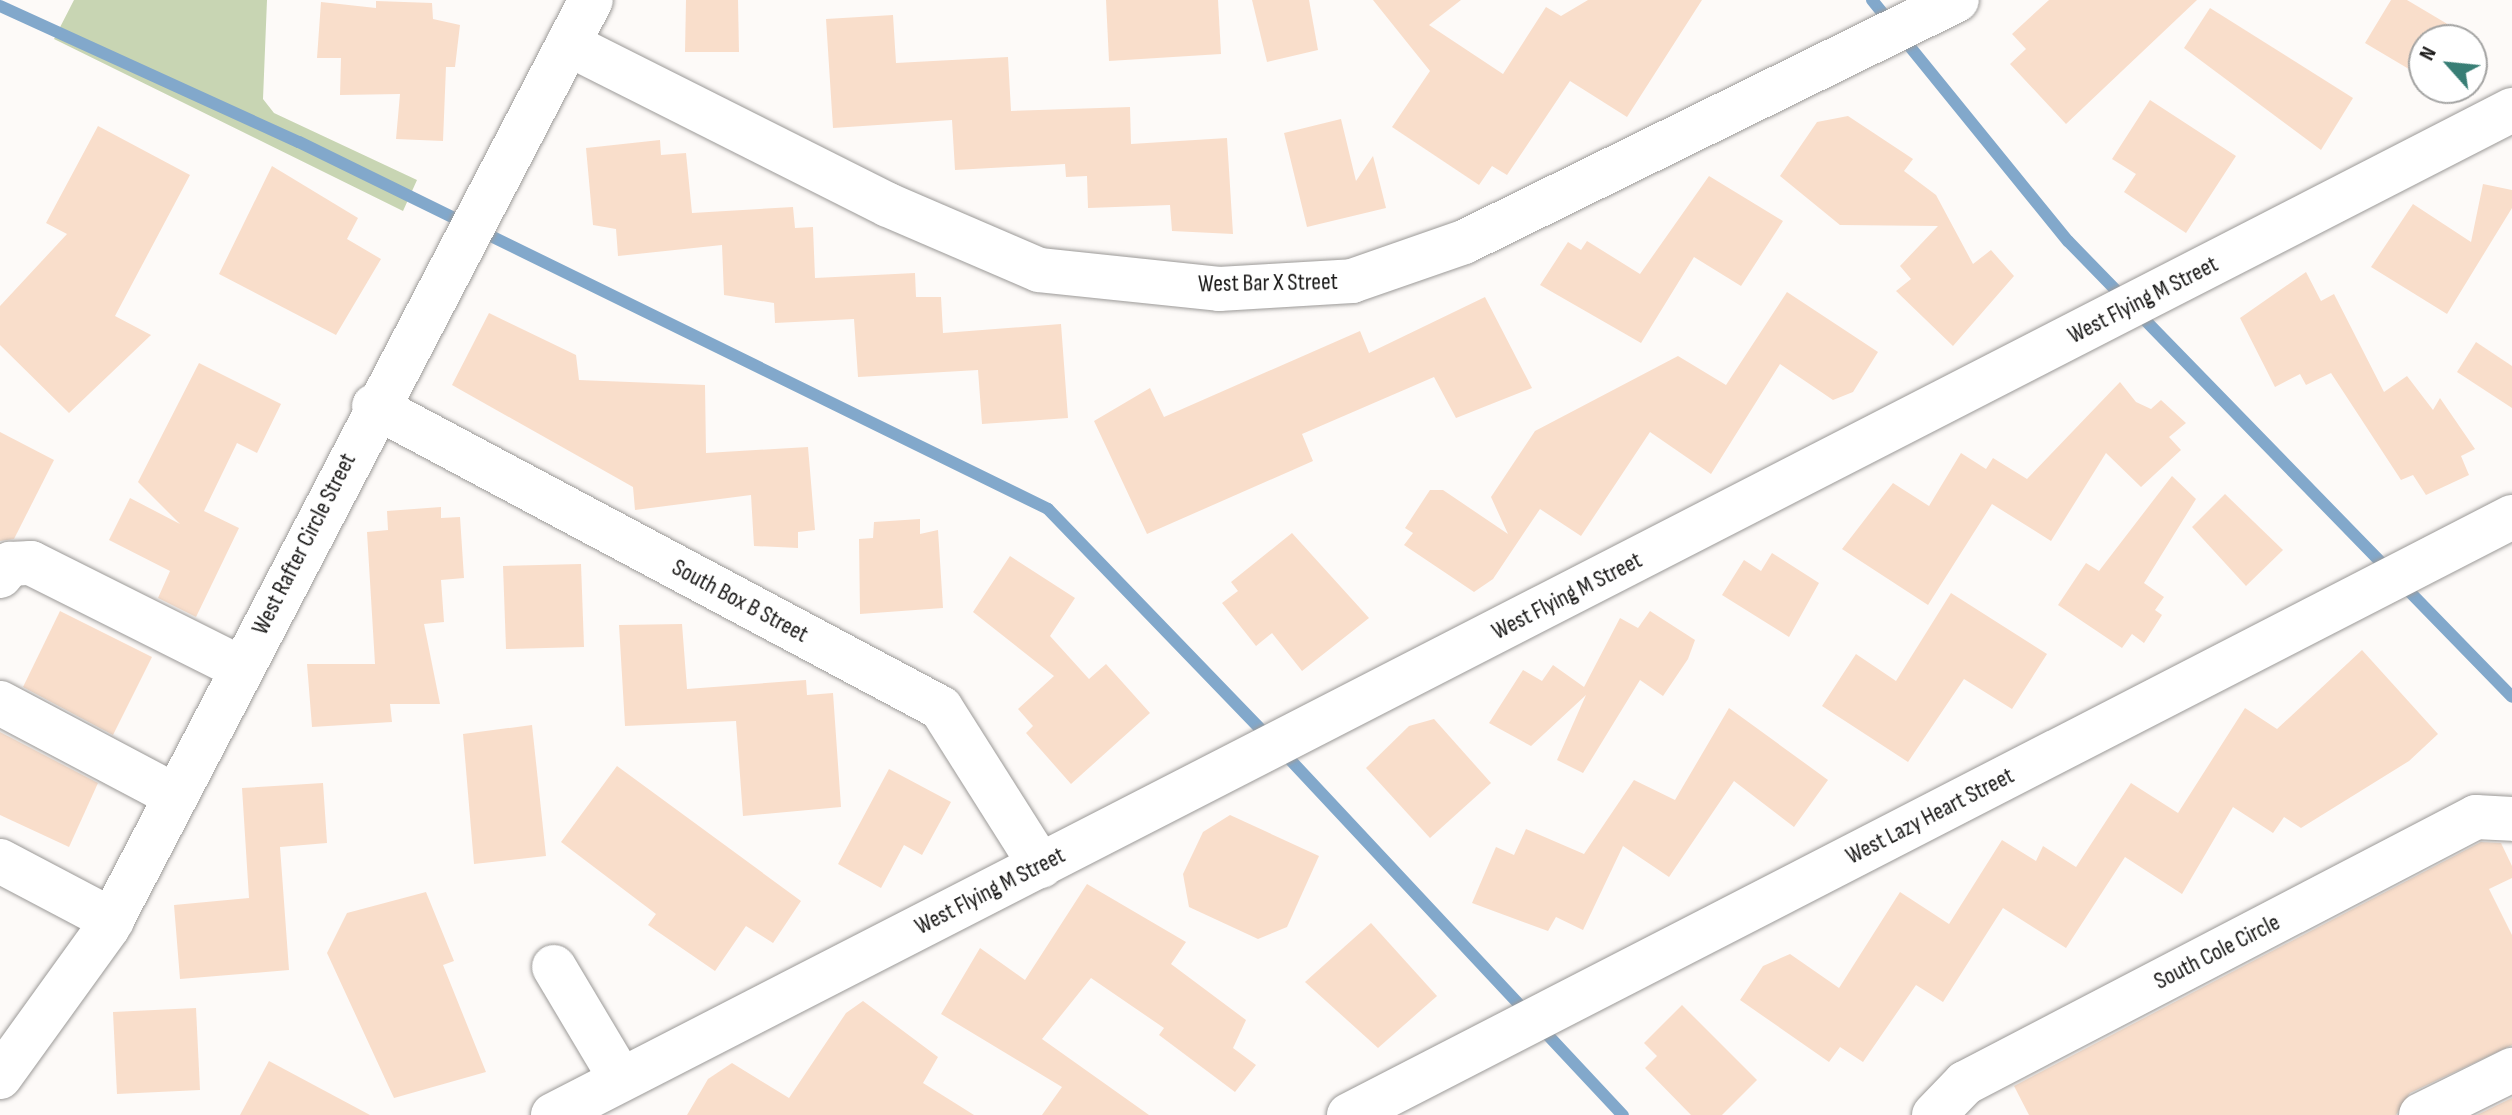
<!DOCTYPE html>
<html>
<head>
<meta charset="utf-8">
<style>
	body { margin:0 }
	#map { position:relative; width:2512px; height:1115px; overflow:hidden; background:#fdfaf8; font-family:"Sofia Sans Condensed",sans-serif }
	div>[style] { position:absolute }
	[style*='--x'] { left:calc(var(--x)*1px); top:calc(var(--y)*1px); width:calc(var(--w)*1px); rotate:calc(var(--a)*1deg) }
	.green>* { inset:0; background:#c8d5b3 }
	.stream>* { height:12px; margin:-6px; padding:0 6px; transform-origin:6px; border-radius:6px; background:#82a8cb }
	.building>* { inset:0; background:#f9decb }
	.roads { filter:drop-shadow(0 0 2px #9c9a98) drop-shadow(0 0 2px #9c9a98) }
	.minor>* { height:44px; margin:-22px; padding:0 22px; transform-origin:22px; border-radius:22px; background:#fff }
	span { translate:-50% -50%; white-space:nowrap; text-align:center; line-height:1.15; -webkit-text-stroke:6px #fff; paint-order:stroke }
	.street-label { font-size:24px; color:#191817 }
	.north { position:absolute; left:2408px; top:24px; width:80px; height:80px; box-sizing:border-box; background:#fff; border:2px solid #a3a3a2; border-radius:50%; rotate:297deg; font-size:22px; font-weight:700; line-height:32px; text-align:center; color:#191817 }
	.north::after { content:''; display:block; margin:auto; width:28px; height:36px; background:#387e75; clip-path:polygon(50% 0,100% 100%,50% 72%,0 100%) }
</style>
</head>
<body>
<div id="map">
	<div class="green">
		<i style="clip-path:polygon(74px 0,267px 0,263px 99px,274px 113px,417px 180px,403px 211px,54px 39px)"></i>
	</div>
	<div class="stream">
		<i style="--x:1872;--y:0;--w:28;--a:51"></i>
		<i style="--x:0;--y:6;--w:328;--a:24.5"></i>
		<i style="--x:299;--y:142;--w:834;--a:26.1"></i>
		<i style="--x:1048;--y:509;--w:318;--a:46"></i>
		<i style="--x:1902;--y:37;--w:263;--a:50.9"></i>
		<i style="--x:2068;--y:241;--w:636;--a:45.76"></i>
		<i style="--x:1282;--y:751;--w:499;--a:46.9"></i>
	</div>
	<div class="building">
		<i style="clip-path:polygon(686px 0,738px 0,739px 52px,685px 52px)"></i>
		<i style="clip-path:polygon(1106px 0,1218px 0,1221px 54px,1109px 61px)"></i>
		<i style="clip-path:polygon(1252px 0,1309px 0,1318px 50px,1267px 62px)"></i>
		<i style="clip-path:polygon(1373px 0,1461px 0,1429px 25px,1503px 74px,1546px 7px,1561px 16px,1588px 0,1702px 0,1627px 117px,1570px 81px,1507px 175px,1492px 166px,1479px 185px,1392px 127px,1430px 71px)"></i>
		<i style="clip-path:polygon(2049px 0,2197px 0,2066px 124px,2010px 64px,2026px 49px,2012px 34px)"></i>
		<i style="clip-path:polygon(2391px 0,2407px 0,2471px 38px,2424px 40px,2424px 78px,2365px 43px)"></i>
		<i style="clip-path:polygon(376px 1px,432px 3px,433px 19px,460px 25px,455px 67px,446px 67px,443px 141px,396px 139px,400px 94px,340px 95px,341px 58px,317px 58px,321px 2px,376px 8px)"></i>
		<i style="clip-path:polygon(2210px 8px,2353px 98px,2321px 150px,2184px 48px)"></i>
		<i style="clip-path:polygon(893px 15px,896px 63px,1008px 57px,1011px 111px,1130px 107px,1131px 144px,1227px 138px,1233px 234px,1172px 231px,1170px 205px,1088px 208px,1087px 176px,1066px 177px,1065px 164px,955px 170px,952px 120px,833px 128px,826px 19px)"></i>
		<i style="clip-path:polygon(2150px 100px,2236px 156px,2186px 233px,2124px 192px,2136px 174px,2112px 159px)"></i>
		<i style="clip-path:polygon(1848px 116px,1913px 159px,1904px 171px,1936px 195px,1973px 264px,1991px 250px,2014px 276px,1953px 346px,1896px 291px,1911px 279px,1900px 266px,1938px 226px,1840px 225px,1780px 176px,1817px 122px)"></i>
		<i style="clip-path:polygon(1341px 119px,1356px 181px,1373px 156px,1386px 208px,1307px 227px,1284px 133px)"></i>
		<i style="clip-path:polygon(98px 126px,190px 175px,115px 316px,151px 335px,69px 413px,0 345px,0 306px,67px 234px,46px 223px)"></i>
		<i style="clip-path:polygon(660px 140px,661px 155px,686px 153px,692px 213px,793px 207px,795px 228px,813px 227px,815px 278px,915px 273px,916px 297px,941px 297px,943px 333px,1061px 324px,1068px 418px,982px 424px,978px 370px,858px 377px,854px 319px,775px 323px,774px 303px,724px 295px,722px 245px,618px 256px,616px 229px,593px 225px,586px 148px)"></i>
		<i style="clip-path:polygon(272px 166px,358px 218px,347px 239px,381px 259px,336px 335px,219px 274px)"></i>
		<i style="clip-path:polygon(1709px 176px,1783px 221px,1741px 286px,1694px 257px,1641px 343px,1540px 285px,1568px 242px,1581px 250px,1587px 241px,1640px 274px)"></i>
		<i style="clip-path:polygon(2483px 184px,2512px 190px,2512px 208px,2447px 314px,2371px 267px,2413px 204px,2471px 242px)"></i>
		<i style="clip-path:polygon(2306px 272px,2321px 301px,2334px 294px,2384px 392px,2407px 376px,2433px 410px,2440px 398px,2475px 449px,2461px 456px,2469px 475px,2426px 495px,2413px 475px,2401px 480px,2331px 373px,2306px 385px,2300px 374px,2275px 387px,2240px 318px)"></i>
		<i style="clip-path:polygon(1787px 292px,1878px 352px,1853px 392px,1833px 400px,1780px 364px,1711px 474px,1650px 432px,1581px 536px,1540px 509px,1493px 579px,1474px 592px,1404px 545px,1413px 533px,1405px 528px,1430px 490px,1443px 490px,1508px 534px,1491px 497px,1535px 431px,1678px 356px,1726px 385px)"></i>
		<i style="clip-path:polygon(1485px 297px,1532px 388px,1456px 418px,1434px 377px,1302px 434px,1313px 461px,1147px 534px,1094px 421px,1150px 388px,1164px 417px,1360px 331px,1369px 353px)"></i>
		<i style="clip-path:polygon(489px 313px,576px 355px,579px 380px,705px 385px,706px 453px,808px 447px,815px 530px,798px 532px,798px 548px,754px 546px,751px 495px,635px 510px,633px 487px,452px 385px)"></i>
		<i style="clip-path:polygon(2476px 342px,2512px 366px,2512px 408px,2457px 372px)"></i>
		<i style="clip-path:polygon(199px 363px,281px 404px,257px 453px,237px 443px,204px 511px,239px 528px,196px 617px,158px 598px,170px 571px,109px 540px,130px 498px,180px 524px,138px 482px)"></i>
		<i style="clip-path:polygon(2120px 382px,2136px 402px,2151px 409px,2161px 400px,2186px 423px,2169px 437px,2181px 450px,2141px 487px,2106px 453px,2051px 541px,1992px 504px,1928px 605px,1842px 549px,1893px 483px,1929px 506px,1961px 453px,1986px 469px,1993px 458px,2027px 479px)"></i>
		<i style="clip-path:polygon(0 432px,54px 460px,14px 539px,0 541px)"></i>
		<i style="clip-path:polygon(2172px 476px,2196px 499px,2144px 583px,2164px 597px,2155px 610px,2162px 615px,2144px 643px,2132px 634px,2122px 648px,2058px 605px,2086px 563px,2099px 571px)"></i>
		<i style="clip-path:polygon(2225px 494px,2283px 550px,2246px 586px,2192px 527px)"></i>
		<i style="clip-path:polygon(441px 507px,441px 518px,460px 517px,464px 578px,441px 580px,444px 622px,424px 624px,440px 704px,390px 704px,392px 722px,312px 727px,307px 664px,375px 664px,367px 532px,388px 530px,387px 511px)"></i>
		<i style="clip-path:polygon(920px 519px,920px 534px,938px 530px,943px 608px,860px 614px,859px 539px,873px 538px,874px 522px)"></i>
		<i style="clip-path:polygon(1292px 533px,1369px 618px,1302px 671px,1272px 633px,1256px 646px,1222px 603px,1238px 591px,1231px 582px)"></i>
		<i style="clip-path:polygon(1772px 553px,1819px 583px,1789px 637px,1722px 595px,1744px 560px,1761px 571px)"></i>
		<i style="clip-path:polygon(1010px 556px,1075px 598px,1050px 636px,1089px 679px,1106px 664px,1150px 713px,1071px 784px,1026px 733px,1033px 726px,1018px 709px,1054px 676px,973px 612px)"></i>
		<i style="clip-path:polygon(581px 564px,584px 647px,506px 649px,503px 566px)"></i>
		<i style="clip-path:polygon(1951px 593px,2047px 654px,2012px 709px,1964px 679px,1908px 762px,1822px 706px,1856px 654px,1896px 681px)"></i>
		<i style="clip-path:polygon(60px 611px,152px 657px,113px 735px,23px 687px)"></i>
		<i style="clip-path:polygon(1650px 611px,1695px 640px,1688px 659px,1663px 696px,1640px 680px,1583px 773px,1557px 760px,1586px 695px,1531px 746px,1489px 723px,1523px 670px,1542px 681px,1553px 665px,1584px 687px,1620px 618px,1638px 628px)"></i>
		<i style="clip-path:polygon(682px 624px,687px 689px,806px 680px,807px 695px,833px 693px,841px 807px,743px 816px,736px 721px,625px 726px,619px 625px)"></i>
		<i style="clip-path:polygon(2362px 650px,2438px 734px,2409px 761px,2301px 828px,2284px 817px,2273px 833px,2233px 807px,2182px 894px,2125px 857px,2066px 948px,2003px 908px,1943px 1002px,1916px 985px,1863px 1062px,1840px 1047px,1829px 1062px,1740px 1000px,1763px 966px,1790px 954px,1839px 988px,1900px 892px,1949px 924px,2002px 840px,2036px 861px,2043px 846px,2076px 867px,2131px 783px,2178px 813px,2245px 708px,2277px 729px)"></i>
		<i style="clip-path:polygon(1729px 708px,1828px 780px,1794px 827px,1734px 781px,1669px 877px,1623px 846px,1583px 930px,1556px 917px,1548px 931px,1472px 903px,1496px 847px,1514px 855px,1526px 829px,1584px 854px,1634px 780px,1675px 800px)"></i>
		<i style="clip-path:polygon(1434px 719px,1491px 783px,1430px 838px,1366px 768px,1409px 726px)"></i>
		<i style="clip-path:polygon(532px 725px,546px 856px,474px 864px,463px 734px)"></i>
		<i style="clip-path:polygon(0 732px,98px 783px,69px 847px,0 815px)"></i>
		<i style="clip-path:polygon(617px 766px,801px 901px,773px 943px,746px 926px,715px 971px,648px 925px,656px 914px,561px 842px)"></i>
		<i style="clip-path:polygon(889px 769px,951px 802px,922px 855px,904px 845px,881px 888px,838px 864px)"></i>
		<i style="clip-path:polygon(323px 783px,327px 843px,280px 847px,289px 970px,180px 979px,174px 905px,249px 898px,242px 788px)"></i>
		<i style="clip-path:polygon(1230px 815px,1319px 856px,1287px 927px,1258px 939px,1189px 907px,1183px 874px,1203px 832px)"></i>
		<i style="clip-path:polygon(2481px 842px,2501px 843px,2512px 866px,2512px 878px,2489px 889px,2512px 935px,2512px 1045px,2410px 1093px,2396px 1115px,2029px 1115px,2014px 1086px)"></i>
		<i style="clip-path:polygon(1087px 884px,1186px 942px,1171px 964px,1246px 1020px,1233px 1048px,1256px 1065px,1235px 1092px,1159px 1035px,1164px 1028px,1091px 978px,1042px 1039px,1149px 1115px,1042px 1115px,1062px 1087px,941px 1014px,980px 948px,1025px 980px)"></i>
		<i style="clip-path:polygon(426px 892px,454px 961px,443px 965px,486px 1072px,394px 1098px,327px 953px,347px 913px)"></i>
		<i style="clip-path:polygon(1371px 923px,1437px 996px,1378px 1048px,1305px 982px)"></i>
		<i style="clip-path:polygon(863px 1001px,938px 1057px,923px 1083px,974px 1115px,687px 1115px,708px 1079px,732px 1063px,789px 1098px,846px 1013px)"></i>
		<i style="clip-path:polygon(1682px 1005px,1757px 1080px,1722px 1115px,1691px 1115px,1645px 1068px,1657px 1056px,1644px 1043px)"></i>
		<i style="clip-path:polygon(196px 1008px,200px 1090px,117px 1094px,113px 1012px)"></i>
		<i style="clip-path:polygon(269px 1061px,370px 1115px,240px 1115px)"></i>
		<i style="clip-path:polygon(2512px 1098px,2512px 1115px,2477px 1115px)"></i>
	</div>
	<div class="roads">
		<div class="minor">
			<i style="--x:568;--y:44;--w:358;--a:26.7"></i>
			<i style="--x:888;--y:205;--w:164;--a:23.3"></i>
			<i style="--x:1039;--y:270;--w:181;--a:6"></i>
			<i style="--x:1219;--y:289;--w:133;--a:-3.4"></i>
			<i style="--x:1352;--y:281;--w:119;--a:-19.2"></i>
			<i style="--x:1464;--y:242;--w:549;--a:-26.15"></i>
			<i style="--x:374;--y:406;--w:642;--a:28.04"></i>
			<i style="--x:941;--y:708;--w:187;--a:57.7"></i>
			<i style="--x:0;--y:576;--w:16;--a:-50"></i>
			<i style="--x:10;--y:564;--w:21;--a:-3"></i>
			<i style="--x:31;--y:563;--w:235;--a:26.6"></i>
			<i style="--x:0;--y:703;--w:199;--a:27.9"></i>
			<i style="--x:0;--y:861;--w:127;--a:27.8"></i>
			<i style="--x:554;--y:967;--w:127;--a:59.2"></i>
			<i style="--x:0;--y:1077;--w:185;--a:-54.2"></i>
			<i style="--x:108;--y:927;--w:1045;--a:-62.48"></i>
			<i style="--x:553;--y:1115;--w:2202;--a:-27.16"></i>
			<i style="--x:1349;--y:1115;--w:1308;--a:-27.21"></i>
			<i style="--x:1934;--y:1115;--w:45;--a:-45.9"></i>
			<i style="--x:1965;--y:1083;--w:576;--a:-27.5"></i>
			<i style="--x:2476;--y:817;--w:36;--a:3"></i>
			<i style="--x:2421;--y:1115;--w:102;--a:-26.3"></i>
		</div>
	</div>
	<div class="street-label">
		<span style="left:1268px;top:283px;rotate:-1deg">West Bar X Street</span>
		<span style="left:2143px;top:300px;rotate:-27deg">West Flying M Street</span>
		<span style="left:304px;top:544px;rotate:-63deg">West Rafter Circle Street</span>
		<span style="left:1567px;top:596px;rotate:-27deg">West Flying M Street</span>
		<span style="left:740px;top:601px;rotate:28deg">South Box B Street</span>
		<span style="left:1930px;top:816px;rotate:-27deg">West Lazy Heart Street</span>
		<span style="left:990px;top:891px;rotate:-27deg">West Flying M Street</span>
		<span style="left:2217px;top:952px;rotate:-27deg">South Cole Circle</span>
	</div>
	<div class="north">N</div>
</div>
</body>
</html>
